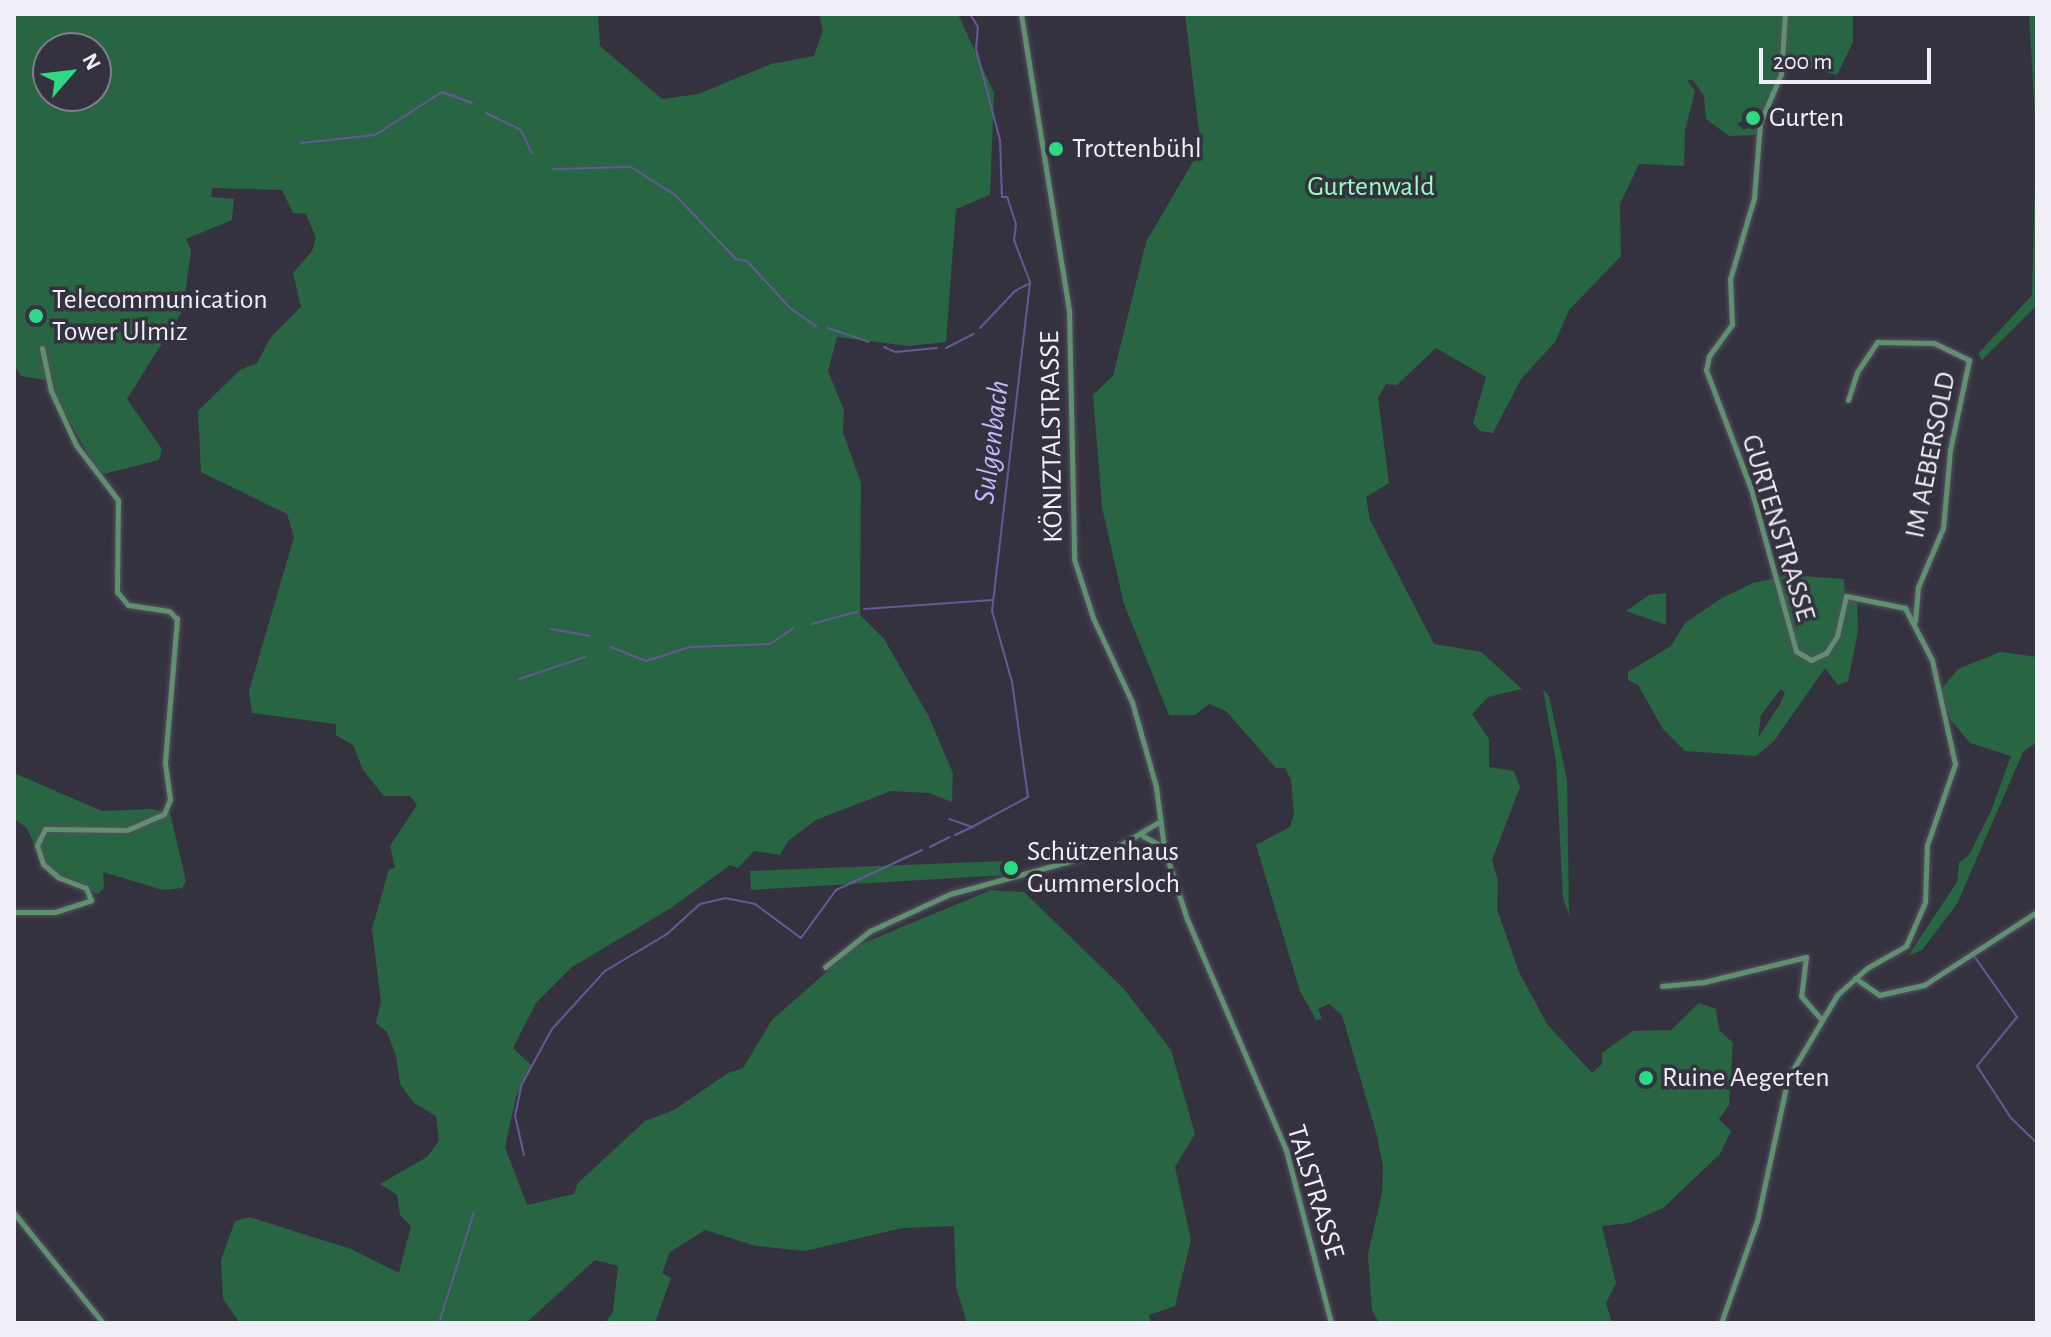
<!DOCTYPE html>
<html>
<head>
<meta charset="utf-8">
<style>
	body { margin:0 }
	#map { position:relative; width:2051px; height:1337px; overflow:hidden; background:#353240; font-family:"Alegreya Sans",sans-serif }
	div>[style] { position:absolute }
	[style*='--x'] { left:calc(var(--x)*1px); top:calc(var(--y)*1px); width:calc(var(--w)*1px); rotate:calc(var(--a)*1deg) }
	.green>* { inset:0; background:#286542 }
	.stream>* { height:2px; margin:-1px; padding:0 1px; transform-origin:1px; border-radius:1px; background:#685897 }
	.roads { filter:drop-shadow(0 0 2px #53505d) drop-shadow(0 0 2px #53505d) }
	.street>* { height:5px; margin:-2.5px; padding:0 2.5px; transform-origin:2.5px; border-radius:2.5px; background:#5f9070 }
	.dots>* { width:22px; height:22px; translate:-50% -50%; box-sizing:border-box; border:4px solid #353240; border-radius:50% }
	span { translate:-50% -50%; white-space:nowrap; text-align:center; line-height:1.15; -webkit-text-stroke:7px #353240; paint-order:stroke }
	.poi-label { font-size:28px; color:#f0eef7 }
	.left { translate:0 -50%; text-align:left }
	.park-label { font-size:28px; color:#99fdbe }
	.street-label { font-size:28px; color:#f0eef7 }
	.water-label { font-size:30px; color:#c5b6ff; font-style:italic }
	.frame { position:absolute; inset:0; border:16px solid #f0eef7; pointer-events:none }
	.north { position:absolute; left:32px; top:32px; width:80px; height:80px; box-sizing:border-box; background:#353240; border:2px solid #807d89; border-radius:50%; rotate:62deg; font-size:22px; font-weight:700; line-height:32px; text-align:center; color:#f0eef7 }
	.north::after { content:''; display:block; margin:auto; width:28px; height:36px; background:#2fd883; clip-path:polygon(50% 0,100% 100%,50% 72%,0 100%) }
	.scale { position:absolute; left:1759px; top:48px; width:172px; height:36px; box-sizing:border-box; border:4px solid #f0eef7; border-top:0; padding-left:10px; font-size:24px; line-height:28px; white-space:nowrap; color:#f0eef7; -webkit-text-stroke:6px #353240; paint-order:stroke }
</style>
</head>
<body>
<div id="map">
	<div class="green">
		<i style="clip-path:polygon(evenodd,14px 14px,598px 14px,600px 46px,662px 99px,698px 94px,771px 64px,814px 56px,823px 30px,819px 14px,958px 14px,994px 93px,990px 195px,956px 209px,946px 342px,909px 346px,837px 337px,828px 371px,844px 410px,843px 432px,861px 483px,860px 615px,884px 639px,928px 715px,953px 773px,952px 802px,929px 793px,891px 791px,816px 820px,788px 841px,780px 855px,754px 851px,738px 868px,730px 865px,671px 908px,572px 967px,536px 1003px,513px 1048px,532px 1066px,516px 1097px,505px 1147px,527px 1205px,574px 1194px,578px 1183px,645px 1121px,674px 1110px,728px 1073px,743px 1068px,772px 1020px,856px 946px,991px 890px,1024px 892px,1124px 989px,1171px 1050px,1195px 1134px,1175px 1167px,1191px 1240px,1175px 1306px,1149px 1315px,1151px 1323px,967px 1323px,956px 1287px,954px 1226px,902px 1228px,805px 1251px,756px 1246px,705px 1230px,670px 1252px,662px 1273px,671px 1278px,655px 1323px,605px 1323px,613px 1312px,618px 1266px,595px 1260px,526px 1323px,240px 1323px,223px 1299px,221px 1260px,235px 1221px,249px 1217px,351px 1249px,399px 1273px,411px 1226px,400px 1215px,397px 1195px,380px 1184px,427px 1157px,439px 1141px,436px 1116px,414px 1103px,400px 1084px,396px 1056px,387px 1032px,376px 1023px,381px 1001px,372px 929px,389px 869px,395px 868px,390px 846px,417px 805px,410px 796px,384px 796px,363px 770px,353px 745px,336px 735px,336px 724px,252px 713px,249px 691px,294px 537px,287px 514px,201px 472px,198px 411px,240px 370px,257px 363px,271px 337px,301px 307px,293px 273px,312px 251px,316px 238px,306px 214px,293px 213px,282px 190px,212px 188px,211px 197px,234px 199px,232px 220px,186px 239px,191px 250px,183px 310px,127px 399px,162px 449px,159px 460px,100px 475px,46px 380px,21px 376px,14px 364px,14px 14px,48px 48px,96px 48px,96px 96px,48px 96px,48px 48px)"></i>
		<i style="clip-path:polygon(1185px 14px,1783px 14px,1780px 75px,1763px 110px,1737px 124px,1744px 130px,1759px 118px,1756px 135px,1729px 136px,1706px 119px,1704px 96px,1693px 80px,1687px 80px,1695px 91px,1685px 131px,1684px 166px,1639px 164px,1620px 204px,1621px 256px,1569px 310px,1555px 342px,1521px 379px,1493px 433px,1480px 431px,1473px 423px,1486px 377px,1436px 348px,1397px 385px,1386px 384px,1378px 398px,1389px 483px,1366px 497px,1370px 520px,1434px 644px,1481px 652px,1522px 689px,1488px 697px,1472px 714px,1489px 739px,1489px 767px,1514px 771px,1520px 787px,1492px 860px,1498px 880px,1497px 909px,1519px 972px,1547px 1024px,1592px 1073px,1602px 1064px,1602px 1053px,1633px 1031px,1671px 1030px,1699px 1003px,1716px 1009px,1719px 1030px,1733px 1043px,1729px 1105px,1719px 1119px,1731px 1131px,1720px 1154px,1663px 1208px,1629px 1223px,1602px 1226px,1616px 1283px,1606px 1303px,1612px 1323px,1379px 1323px,1372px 1310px,1368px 1254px,1382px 1193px,1383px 1166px,1376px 1132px,1342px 1015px,1329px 1004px,1318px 1009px,1322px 1019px,1316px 1020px,1300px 991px,1256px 845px,1290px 827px,1294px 814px,1291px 780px,1285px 768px,1276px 768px,1226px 711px,1209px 704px,1195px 715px,1169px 715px,1124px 604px,1102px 507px,1093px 395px,1113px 376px,1146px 242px,1201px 148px)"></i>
		<i style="clip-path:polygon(1788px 14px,1853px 14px,1853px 42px,1837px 75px,1806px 67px,1803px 58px,1784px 58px)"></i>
		<i style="clip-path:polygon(2029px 14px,2037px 14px,2037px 305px,1982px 360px,1978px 354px,2032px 295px,2036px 136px)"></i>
		<i style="clip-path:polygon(evenodd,1789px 575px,1844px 579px,1845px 596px,1857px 596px,1858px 632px,1848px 681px,1838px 685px,1825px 668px,1774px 741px,1756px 756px,1685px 751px,1663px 729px,1638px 685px,1628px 680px,1628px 672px,1671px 646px,1685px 623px,1722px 598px,1753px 583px,1789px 575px,1781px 689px,1785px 693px,1780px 704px,1758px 738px,1761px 715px,1781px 689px)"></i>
		<i style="clip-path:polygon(1666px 593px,1666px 625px,1626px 611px,1649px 595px)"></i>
		<i style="clip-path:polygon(2000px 652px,2037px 657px,2037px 742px,2023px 752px,1957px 904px,1922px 950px,1908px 956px,1957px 882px,1959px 863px,1969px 855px,1991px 811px,2011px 756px,1970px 743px,1950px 719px,1941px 690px,1958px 669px)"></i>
		<i style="clip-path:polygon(1543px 689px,1549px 696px,1567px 780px,1569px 915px,1563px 899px,1556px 762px)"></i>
		<i style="clip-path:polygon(14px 773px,102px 811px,151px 809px,170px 813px,186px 881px,182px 888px,163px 890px,103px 872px,104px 888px,98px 894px,57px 875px,44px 864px,26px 827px,14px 819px)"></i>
		<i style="clip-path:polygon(1006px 861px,1007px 875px,751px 890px,750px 871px)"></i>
	</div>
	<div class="stream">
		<i style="--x:486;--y:113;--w:39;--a:26"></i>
		<i style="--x:521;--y:130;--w:26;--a:65"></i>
		<i style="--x:301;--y:143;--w:74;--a:-6.2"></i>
		<i style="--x:375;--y:135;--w:80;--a:-32.7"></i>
		<i style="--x:442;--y:92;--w:32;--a:20"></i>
		<i style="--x:553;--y:169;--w:78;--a:-1.5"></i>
		<i style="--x:631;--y:167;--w:52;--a:32.5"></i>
		<i style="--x:675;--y:195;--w:88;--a:46.4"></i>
		<i style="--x:736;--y:259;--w:11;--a:10"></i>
		<i style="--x:747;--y:261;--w:64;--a:47.5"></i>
		<i style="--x:790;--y:308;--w:32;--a:35"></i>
		<i style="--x:828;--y:328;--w:43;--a:18.9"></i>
		<i style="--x:980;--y:328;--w:51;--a:-46.6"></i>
		<i style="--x:1015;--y:291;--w:15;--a:-28"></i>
		<i style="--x:884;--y:347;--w:12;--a:24"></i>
		<i style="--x:895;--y:352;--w:42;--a:-5.4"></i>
		<i style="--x:946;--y:348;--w:31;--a:-27"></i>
		<i style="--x:864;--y:609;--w:129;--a:-4"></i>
		<i style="--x:812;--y:624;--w:46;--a:-15.3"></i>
		<i style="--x:551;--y:629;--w:39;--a:10"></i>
		<i style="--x:611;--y:647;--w:38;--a:22"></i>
		<i style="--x:646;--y:661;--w:46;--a:-17.7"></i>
		<i style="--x:690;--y:647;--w:80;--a:-2.1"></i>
		<i style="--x:770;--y:644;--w:29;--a:-34"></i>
		<i style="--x:519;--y:679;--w:70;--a:-18.4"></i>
		<i style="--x:949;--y:819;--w:24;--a:19"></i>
		<i style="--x:972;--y:827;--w:64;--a:-28.2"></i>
		<i style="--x:1028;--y:797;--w:116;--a:-97.9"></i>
		<i style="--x:1012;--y:682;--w:74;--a:-105.7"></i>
		<i style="--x:992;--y:611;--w:331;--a:-83.4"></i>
		<i style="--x:1030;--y:282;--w:45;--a:-110.9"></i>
		<i style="--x:1014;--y:240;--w:16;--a:-83"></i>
		<i style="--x:1016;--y:224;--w:28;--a:-108"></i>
		<i style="--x:1007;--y:197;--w:5;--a:180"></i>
		<i style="--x:1002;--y:197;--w:57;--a:-92"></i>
		<i style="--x:1000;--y:140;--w:94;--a:-104.8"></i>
		<i style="--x:976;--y:49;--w:22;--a:-85"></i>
		<i style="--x:978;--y:27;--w:15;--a:-122"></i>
		<i style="--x:955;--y:835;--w:19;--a:-25"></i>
		<i style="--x:930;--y:847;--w:22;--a:-27"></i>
		<i style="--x:1974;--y:956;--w:75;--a:54.8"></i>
		<i style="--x:2017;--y:1017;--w:63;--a:129.2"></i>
		<i style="--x:1977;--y:1066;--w:62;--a:56.8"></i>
		<i style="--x:2011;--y:1118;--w:36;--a:44"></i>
		<i style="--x:524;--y:1155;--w:40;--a:-103"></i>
		<i style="--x:515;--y:1116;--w:33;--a:-78"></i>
		<i style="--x:522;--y:1084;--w:63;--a:-61.4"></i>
		<i style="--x:552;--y:1029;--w:79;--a:-47.6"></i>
		<i style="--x:605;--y:971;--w:72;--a:-30.8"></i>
		<i style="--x:667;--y:934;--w:45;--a:-42.3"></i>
		<i style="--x:700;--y:904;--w:26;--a:-13"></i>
		<i style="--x:725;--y:898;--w:31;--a:11"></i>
		<i style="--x:755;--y:904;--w:57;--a:36.5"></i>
		<i style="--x:801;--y:938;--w:59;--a:-53.9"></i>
		<i style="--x:836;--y:890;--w:95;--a:-24.9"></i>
		<i style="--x:439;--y:1323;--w:116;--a:-72.5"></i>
	</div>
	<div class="roads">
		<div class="street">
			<i style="--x:1021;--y:14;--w:300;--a:80.8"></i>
			<i style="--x:1069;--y:310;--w:249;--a:88.8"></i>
			<i style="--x:1074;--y:559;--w:62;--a:72.1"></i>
			<i style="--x:1093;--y:618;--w:93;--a:65.1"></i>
			<i style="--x:1132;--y:702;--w:88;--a:74.2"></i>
			<i style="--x:1156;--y:787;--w:62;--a:82.5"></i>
			<i style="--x:1164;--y:848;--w:75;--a:72.1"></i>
			<i style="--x:1187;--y:919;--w:251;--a:66.8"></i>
			<i style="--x:1286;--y:1150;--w:179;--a:75.4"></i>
			<i style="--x:1848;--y:400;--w:29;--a:-72"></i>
			<i style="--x:1857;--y:372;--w:36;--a:-56"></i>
			<i style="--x:1877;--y:342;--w:57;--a:1"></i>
			<i style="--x:1934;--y:343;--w:39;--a:26"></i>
			<i style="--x:1969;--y:360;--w:92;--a:101.9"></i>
			<i style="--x:1950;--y:450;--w:78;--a:95.1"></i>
			<i style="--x:1943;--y:528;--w:64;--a:113"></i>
			<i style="--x:1918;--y:587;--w:34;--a:95"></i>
			<i style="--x:1143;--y:836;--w:21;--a:28"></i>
			<i style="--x:14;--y:912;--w:41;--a:0"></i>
			<i style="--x:55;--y:912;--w:38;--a:-18"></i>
			<i style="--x:91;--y:900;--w:13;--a:-113"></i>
			<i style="--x:86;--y:888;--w:30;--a:-159"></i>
			<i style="--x:58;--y:877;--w:20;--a:-139"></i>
			<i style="--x:43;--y:864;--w:20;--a:-108"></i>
			<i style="--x:37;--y:845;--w:18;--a:-63"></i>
			<i style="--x:45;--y:829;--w:82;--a:0.7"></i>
			<i style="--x:127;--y:830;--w:40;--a:-23.4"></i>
			<i style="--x:164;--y:814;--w:16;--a:-68"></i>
			<i style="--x:170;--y:799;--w:37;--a:-98"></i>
			<i style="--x:165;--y:762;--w:144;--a:-85.2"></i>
			<i style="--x:177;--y:619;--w:11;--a:-135"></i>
			<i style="--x:169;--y:611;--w:41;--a:-171.7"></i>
			<i style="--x:128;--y:605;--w:17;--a:-130"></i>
			<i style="--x:117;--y:592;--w:92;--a:-89.4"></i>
			<i style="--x:118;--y:500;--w:69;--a:-127.4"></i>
			<i style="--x:76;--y:445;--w:60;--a:-114.8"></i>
			<i style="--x:51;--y:391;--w:44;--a:-101.8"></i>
			<i style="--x:825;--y:967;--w:58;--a:-38.7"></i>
			<i style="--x:870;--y:931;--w:88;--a:-24.8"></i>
			<i style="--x:950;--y:894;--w:170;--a:-15.3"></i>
			<i style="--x:1114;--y:849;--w:52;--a:-31"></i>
			<i style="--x:1855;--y:978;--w:29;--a:35"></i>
			<i style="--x:1879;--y:995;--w:46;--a:-12.5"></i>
			<i style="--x:1924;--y:985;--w:135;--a:-32.9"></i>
			<i style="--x:1662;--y:986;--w:42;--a:-5.4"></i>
			<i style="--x:1704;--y:982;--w:105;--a:-13.8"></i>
			<i style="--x:1806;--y:957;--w:39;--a:97"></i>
			<i style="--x:1801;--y:996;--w:30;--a:49"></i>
			<i style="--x:14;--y:1213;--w:141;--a:51"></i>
			<i style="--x:1721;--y:1323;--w:108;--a:-70.6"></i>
			<i style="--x:1757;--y:1221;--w:146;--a:-77.8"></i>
			<i style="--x:1788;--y:1078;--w:96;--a:-59.4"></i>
			<i style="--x:1837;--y:995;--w:40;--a:-42"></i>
			<i style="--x:1867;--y:968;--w:45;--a:-29.4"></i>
			<i style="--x:1906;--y:946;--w:48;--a:-66.6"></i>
			<i style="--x:1925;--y:902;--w:57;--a:-88"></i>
			<i style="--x:1927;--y:845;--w:86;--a:-70.9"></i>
			<i style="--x:1955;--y:764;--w:107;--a:-102.5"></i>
			<i style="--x:1932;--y:660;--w:59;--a:-117.4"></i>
			<i style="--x:1905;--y:608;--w:60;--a:-168.5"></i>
			<i style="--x:1846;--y:596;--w:41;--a:102.7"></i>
			<i style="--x:1837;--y:636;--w:20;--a:123"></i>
			<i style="--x:1826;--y:653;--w:17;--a:155"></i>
			<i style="--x:1811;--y:660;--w:17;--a:-149"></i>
			<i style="--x:1796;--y:651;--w:168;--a:-105.5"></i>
			<i style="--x:1751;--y:489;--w:127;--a:-110.7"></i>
			<i style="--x:1706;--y:370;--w:14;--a:-78"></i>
			<i style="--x:1709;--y:356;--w:39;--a:-54"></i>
			<i style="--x:1732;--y:324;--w:45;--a:-92.5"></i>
			<i style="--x:1730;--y:279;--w:84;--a:-73.5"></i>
			<i style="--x:1754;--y:198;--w:75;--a:-85.4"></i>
			<i style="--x:1760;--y:123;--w:53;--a:-66.8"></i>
			<i style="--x:1781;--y:74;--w:60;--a:-86.2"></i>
		</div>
	</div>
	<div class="dots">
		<i style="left:1753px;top:118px;background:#2fd883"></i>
		<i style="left:1056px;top:149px;background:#2fd883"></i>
		<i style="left:36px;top:316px;background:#2fd883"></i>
		<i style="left:1011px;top:868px;background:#2fd883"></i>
		<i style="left:1646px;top:1078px;background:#2fd883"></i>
	</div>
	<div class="poi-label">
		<span class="left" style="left:1769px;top:118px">Gurten</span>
		<span class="left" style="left:1072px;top:149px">Trottenbühl</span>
		<span class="left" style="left:52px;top:316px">Telecommunication<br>Tower Ulmiz</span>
		<span class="left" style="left:1027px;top:868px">Schützenhaus<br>Gummersloch</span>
		<span class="left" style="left:1662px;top:1078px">Ruine Aegerten</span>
	</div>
	<div class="park-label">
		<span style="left:1371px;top:187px">Gurtenwald</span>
	</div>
	<div class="street-label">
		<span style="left:1052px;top:437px;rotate:-91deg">KÖNIZTALSTRASSE</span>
		<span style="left:1931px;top:455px;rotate:-79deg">IM AEBERSOLD</span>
		<span style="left:1778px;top:528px;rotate:73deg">GURTENSTRASSE</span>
		<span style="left:1315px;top:1192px;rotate:73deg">TALSTRASSE</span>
	</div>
	<div class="water-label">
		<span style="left:992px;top:442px;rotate:-83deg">Sulgenbach</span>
	</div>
	<div class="frame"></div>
	<div class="north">N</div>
	<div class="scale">200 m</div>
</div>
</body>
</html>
